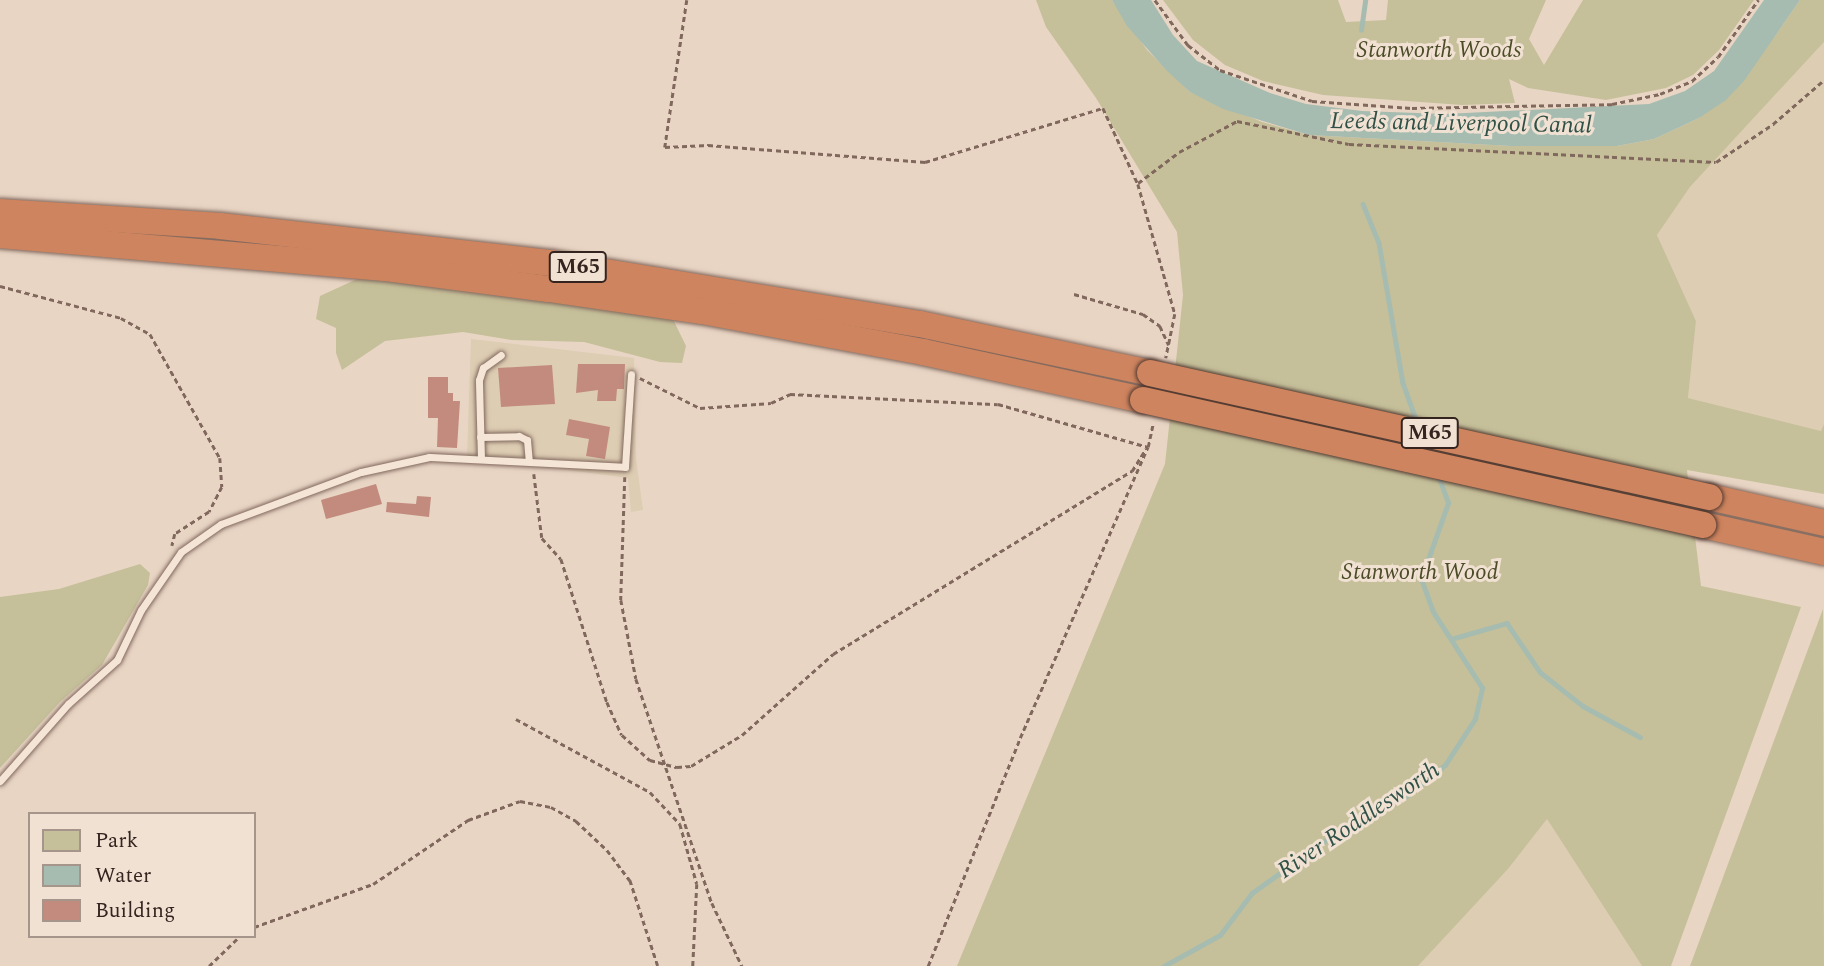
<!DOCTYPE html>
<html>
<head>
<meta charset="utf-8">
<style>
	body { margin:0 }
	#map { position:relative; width:1824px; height:966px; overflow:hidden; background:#e8d5c4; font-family:Spectral,serif }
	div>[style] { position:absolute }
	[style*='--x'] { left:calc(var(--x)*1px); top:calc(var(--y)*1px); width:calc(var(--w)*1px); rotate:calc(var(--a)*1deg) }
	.farmland>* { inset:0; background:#ddcdb3 }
	.green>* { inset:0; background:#c5c09a }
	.water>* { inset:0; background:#a6bcb0 }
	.stream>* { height:4.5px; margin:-2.25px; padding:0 2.25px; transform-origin:2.25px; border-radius:2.25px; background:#a6bcb0 }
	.building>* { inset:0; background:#c28b7e }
	.path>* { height:2.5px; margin-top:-1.25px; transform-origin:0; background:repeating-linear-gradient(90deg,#81685d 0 5px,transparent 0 8.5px) }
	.roads { filter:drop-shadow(0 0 2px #81685d) drop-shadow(0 0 2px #81685d) }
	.lane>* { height:7px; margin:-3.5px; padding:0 3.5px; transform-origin:3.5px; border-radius:3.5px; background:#f4e5d6 }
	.highway>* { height:26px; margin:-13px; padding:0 13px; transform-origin:13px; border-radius:13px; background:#ce845e }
	.bridges { filter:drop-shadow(0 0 2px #4f3830) drop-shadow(0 0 2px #4f3830) }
	.highway-bridge>* { height:26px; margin:-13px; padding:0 13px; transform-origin:13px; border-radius:13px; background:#ce845e }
	span { translate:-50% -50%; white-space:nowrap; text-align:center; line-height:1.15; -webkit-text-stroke:6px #f1e1d3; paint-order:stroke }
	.shield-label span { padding:2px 5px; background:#f1e1d3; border:2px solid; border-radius:5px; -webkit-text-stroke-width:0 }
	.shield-label { font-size:21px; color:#33241f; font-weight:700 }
	.park-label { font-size:23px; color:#4c4d28; font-style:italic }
	.water-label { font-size:24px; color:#305147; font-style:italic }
	.legend { position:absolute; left:28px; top:812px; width:228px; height:126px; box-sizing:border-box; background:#f1e1d3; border:2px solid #a5958b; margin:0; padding:9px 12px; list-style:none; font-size:21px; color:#33241f }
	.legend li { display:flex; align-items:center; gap:14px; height:35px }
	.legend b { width:35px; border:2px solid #a5958b }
</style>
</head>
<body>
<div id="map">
	<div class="farmland">
		<i style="clip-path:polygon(1824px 42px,1824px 424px,1821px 431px,1688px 398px,1696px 321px,1657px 235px,1690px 187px)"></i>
		<i style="clip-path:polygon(471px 339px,634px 358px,636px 459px,643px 510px,631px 512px,628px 478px,467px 457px)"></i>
		<i style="clip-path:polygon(1547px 819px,1642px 966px,1418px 966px,1508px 869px)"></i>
	</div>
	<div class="green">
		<i style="clip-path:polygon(1036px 0,1112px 0,1147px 50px,1190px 92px,1262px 122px,1309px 135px,1511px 146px,1617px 146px,1654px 139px,1699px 118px,1775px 36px,1800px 0,1824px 0,1824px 42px,1690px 187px,1657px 235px,1696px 321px,1688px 398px,1821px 431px,1824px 424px,1824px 494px,1687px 470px,1701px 586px,1801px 607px,1671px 966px,1642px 966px,1547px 819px,1508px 869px,1418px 966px,957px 966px,1165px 464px,1183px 295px,1177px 232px,1096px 98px,1046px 27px)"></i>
		<i style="clip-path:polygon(1163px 0,1338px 0,1346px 22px,1386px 20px,1388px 0,1546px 0,1529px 39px,1544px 65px,1583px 0,1754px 0,1719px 50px,1693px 75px,1666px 88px,1606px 100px,1528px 88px,1509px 79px,1515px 103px,1462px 105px,1323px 95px,1263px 81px,1225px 65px,1193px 40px)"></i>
		<i style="clip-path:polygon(392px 275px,670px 313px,686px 346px,682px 363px,660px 362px,584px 342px,511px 340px,463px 332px,385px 341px,342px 370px,336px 353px,336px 328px,316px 319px,320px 296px,357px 279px)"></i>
		<i style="clip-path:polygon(140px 564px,150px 573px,148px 585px,102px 665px,60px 702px,0 768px,0 597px,59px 589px)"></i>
		<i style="clip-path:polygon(1823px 609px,1824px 966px,1690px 966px)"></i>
	</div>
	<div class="water">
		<i style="clip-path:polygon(1112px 0,1151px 0,1173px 35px,1197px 61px,1270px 93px,1306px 104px,1362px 111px,1445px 114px,1649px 104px,1685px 91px,1714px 71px,1764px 0,1800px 0,1744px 81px,1726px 100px,1699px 118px,1654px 139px,1617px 146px,1511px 146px,1309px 135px,1223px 109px,1190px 92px,1167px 71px,1127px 26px)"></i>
	</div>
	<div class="stream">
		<i style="--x:1361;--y:30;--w:30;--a:-82"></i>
		<i style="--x:1363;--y:204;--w:42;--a:67.7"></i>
		<i style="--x:1379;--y:243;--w:142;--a:80.3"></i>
		<i style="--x:1403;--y:383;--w:41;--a:70.3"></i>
		<i style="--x:1451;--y:639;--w:58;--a:-15.9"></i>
		<i style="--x:1507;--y:623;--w:59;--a:56"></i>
		<i style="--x:1540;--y:672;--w:55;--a:38.3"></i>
		<i style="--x:1583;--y:706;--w:65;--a:28.5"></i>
		<i style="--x:1164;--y:966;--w:64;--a:-29"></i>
		<i style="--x:1220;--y:935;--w:53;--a:-52.7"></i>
		<i style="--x:1252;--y:893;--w:130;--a:-35.6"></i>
		<i style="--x:1358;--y:817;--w:51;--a:-23.1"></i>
		<i style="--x:1405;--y:797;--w:51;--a:-38.7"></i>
		<i style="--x:1445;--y:765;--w:55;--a:-56.9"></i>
		<i style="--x:1475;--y:719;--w:32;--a:-77"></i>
		<i style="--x:1482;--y:688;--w:90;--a:-122.8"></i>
		<i style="--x:1433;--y:612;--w:35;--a:-110"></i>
		<i style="--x:1421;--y:579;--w:81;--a:-70.4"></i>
		<i style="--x:1448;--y:503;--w:29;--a:-110"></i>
	</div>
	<div class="building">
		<i style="clip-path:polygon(578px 364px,625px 364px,624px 389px,617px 389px,616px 401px,597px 401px,598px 390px,576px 393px)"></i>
		<i style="clip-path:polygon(552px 365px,555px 404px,501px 407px,498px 368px)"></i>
		<i style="clip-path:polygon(428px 377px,448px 377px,448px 393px,453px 393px,453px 401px,460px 401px,457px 448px,437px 447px,438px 418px,428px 418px)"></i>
		<i style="clip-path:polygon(569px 419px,610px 427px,605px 459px,586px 456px,589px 439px,566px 435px)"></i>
		<i style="clip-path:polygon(376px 484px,382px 504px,326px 519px,321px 500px)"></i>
		<i style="clip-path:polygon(417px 496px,431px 497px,429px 517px,386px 512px,387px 502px,416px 504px)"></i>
	</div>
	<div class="path">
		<i style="--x:687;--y:0;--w:149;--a:98.5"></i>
		<i style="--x:665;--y:147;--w:43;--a:-2.7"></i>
		<i style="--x:708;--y:145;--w:218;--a:4.5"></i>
		<i style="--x:925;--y:162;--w:186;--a:-16.9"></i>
		<i style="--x:1103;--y:108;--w:84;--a:65.3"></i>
		<i style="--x:1138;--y:184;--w:135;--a:74.1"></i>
		<i style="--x:1175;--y:314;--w:45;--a:101.6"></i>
		<i style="--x:1155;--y:0;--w:56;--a:53.7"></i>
		<i style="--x:1188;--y:45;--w:41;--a:38"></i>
		<i style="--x:1220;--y:70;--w:97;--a:18.6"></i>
		<i style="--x:1312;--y:101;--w:100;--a:4"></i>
		<i style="--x:1412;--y:108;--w:200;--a:-1.1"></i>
		<i style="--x:1612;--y:104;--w:49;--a:-11.8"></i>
		<i style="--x:1660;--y:94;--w:35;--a:-22"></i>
		<i style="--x:1692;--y:81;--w:35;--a:-43"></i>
		<i style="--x:1718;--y:57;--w:70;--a:-54.9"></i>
		<i style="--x:1138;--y:183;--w:51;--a:-37.1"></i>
		<i style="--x:1179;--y:152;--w:66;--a:-28.1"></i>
		<i style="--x:1237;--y:121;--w:114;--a:11.6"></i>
		<i style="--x:1349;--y:144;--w:367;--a:2.8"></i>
		<i style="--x:1716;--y:162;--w:69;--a:-33.7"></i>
		<i style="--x:1773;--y:124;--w:67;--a:-40.8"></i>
		<i style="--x:0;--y:286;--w:125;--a:14.8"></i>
		<i style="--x:121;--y:318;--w:33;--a:29"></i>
		<i style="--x:150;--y:334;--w:142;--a:60.6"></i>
		<i style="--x:220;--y:458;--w:29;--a:86"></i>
		<i style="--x:222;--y:487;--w:28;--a:117"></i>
		<i style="--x:209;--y:512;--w:40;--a:147.1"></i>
		<i style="--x:175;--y:534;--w:12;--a:104"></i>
		<i style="--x:1074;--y:294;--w:72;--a:16.2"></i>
		<i style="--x:1143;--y:314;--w:21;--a:35"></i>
		<i style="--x:1160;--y:326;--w:21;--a:65"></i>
		<i style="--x:640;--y:378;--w:67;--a:26.6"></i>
		<i style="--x:700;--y:408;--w:71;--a:-4"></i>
		<i style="--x:771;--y:403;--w:21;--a:-25"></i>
		<i style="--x:790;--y:394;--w:208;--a:2.8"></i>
		<i style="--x:998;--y:404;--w:156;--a:16"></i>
		<i style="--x:534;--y:474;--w:64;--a:82.9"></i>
		<i style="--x:542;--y:538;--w:28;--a:48"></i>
		<i style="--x:561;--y:559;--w:150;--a:72.2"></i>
		<i style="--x:607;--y:702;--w:36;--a:66"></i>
		<i style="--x:622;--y:735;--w:38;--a:42"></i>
		<i style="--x:650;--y:760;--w:28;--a:15"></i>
		<i style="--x:677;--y:767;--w:14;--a:-4"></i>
		<i style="--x:691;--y:766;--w:60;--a:-31.3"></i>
		<i style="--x:742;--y:735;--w:122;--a:-41.7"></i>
		<i style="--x:833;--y:654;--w:351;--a:-31.5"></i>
		<i style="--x:1132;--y:471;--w:26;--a:-58"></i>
		<i style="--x:625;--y:477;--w:123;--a:91.9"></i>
		<i style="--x:621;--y:600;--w:80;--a:79.2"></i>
		<i style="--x:636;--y:679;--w:237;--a:71.3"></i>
		<i style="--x:712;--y:903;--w:70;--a:64.5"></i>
		<i style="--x:516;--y:719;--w:153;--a:28.6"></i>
		<i style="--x:650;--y:792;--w:44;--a:46.8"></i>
		<i style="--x:680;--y:824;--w:62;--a:74.2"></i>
		<i style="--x:697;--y:884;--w:82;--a:92.8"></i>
		<i style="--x:254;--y:927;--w:127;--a:-19.9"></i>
		<i style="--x:373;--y:884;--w:115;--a:-34"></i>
		<i style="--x:468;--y:820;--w:55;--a:-20.1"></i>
		<i style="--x:520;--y:801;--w:32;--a:11"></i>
		<i style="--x:551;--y:807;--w:29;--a:29"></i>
		<i style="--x:576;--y:821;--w:42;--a:43.1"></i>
		<i style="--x:607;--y:850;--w:38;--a:53"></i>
		<i style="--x:630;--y:880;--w:90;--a:72"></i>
		<i style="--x:209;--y:966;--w:43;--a:-44.1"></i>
		<i style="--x:928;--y:966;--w:246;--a:-68"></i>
		<i style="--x:1020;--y:738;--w:318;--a:-66.3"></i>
		<i style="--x:1148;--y:447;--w:25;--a:-78"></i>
	</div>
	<div class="roads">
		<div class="lane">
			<i style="--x:480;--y:437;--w:39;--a:-1"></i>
			<i style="--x:519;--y:436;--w:9;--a:27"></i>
			<i style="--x:527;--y:440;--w:21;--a:85"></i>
			<i style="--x:481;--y:459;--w:79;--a:-91.5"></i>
			<i style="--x:479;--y:380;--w:13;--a:-72"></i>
			<i style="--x:483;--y:368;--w:22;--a:-36"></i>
			<i style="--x:0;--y:781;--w:103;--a:-48.6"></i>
			<i style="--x:68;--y:704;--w:66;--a:-41.9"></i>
			<i style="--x:117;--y:660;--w:55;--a:-64.4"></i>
			<i style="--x:141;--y:610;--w:70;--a:-55.4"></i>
			<i style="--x:181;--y:552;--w:49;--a:-35"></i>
			<i style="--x:221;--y:524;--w:149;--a:-20.4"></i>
			<i style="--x:361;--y:472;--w:70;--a:-12.4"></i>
			<i style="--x:429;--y:457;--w:196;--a:2.9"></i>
			<i style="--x:625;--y:467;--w:93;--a:-86.3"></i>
		</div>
		<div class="highway">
			<i style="--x:0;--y:212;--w:220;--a:3.6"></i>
			<i style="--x:220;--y:226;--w:333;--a:6.4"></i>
			<i style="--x:551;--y:263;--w:374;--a:9.4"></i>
			<i style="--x:920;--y:324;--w:235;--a:12"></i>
			<i style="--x:0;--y:235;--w:395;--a:4.9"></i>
			<i style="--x:394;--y:269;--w:156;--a:7.4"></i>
			<i style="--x:549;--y:289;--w:155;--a:8.2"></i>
			<i style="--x:702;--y:311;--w:225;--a:10.5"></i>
			<i style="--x:923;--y:352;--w:225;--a:12.3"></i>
			<i style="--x:1709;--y:497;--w:118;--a:12.7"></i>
			<i style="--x:1703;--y:525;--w:124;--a:12.6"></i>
		</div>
	</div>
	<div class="bridges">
		<div class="highway-bridge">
			<i style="--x:1150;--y:373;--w:573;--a:12.51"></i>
			<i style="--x:1143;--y:400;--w:574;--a:12.58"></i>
		</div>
	</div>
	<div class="shield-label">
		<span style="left:578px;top:267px">M65</span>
		<span style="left:1430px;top:433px">M65</span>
	</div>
	<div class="park-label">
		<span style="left:1439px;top:51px">Stanworth Woods</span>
		<span style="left:1420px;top:573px">Stanworth Wood</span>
	</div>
	<div class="water-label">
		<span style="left:1461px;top:124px;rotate:1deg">Leeds and Liverpool Canal</span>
		<span style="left:1359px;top:821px;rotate:-34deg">River Roddlesworth</span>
	</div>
	<ul class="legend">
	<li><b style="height:19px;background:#c5c09a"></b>Park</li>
	<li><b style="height:19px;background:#a6bcb0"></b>Water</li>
	<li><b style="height:19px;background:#c28b7e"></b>Building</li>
	</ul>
</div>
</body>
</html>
